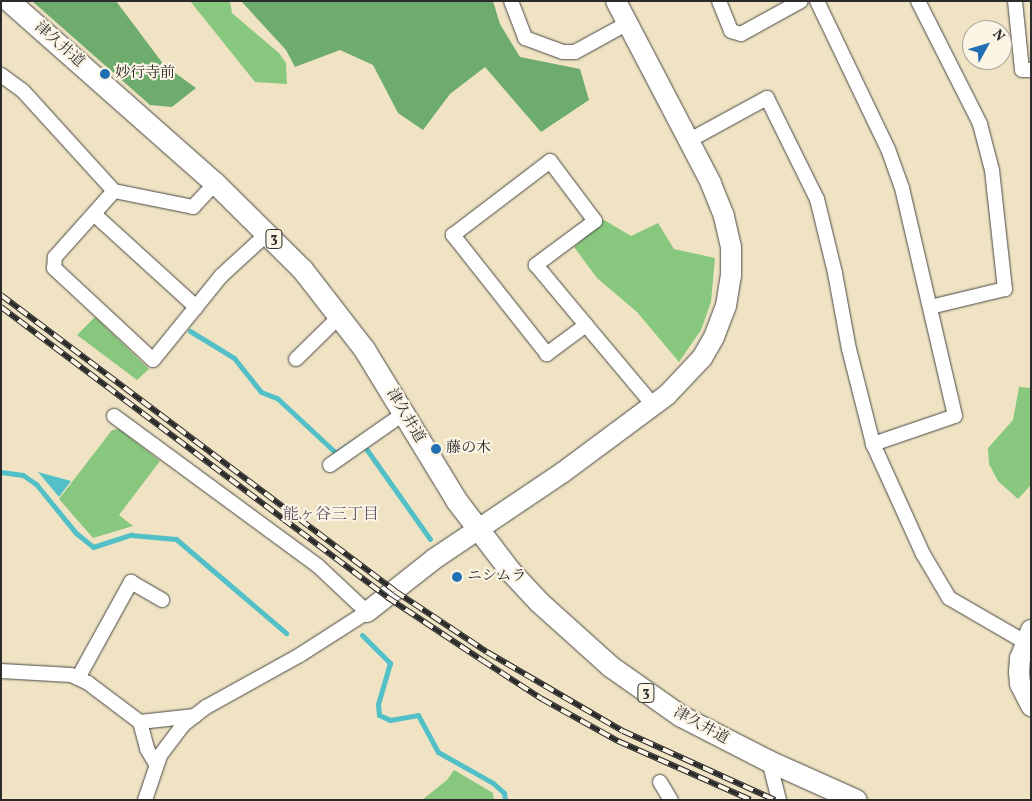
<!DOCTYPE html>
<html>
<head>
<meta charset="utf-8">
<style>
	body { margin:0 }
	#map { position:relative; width:1032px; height:801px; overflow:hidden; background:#efe3c4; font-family:Vollkorn,"Noto Serif JP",serif }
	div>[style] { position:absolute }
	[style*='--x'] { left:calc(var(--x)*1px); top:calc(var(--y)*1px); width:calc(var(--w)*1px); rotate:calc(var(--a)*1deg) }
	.green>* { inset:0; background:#88c77e }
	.forest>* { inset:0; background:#6eac6d }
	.water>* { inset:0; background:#52c0c6 }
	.stream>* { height:5px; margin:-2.5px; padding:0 2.5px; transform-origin:2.5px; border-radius:2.5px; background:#52c0c6 }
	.roads { filter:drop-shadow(0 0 1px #484742) drop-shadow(0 0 1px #484742) }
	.street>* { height:14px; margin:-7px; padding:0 7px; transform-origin:7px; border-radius:7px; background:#fff }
	.secondary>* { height:20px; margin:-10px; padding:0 10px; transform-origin:10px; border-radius:10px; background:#fff }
	.primary>* { height:21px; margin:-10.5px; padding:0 10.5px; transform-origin:10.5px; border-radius:10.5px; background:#fff }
	.rail>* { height:5.5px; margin-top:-2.75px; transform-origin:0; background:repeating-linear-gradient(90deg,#fcf5e5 0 11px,#2b2b2b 0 22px); box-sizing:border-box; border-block:1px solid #2b2b2b }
	.dots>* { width:14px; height:14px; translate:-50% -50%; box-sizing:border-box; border:2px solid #fcf5e5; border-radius:50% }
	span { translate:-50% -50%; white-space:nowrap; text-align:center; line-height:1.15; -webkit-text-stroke:4px #fcf5e5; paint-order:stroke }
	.shield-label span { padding:1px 4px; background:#fcf5e5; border:1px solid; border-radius:4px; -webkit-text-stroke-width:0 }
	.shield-label { font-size:14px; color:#2b2b2b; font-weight:700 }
	.street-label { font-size:15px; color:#2b2b2b }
	.poi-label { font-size:15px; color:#2b2b2b }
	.left { translate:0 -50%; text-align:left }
	.neighbourhood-label { font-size:16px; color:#5e5365 }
	.frame { position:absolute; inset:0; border:2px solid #2b2b2b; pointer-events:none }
	.north { position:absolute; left:962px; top:20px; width:50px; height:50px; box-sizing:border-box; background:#fcf5e5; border:1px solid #a8a49b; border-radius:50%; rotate:51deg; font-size:14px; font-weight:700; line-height:20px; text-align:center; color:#2b2b2b }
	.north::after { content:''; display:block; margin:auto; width:18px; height:22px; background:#1f6fb2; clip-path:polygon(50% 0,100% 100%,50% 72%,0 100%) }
</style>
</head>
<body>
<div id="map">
	<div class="green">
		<i style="clip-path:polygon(190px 1px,230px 1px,232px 13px,279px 53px,286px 63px,287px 84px,255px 82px)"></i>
		<i style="clip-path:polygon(604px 220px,631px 236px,658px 223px,674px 249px,715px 258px,711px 302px,701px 330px,679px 362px,637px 312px,597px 278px,574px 247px)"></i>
		<i style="clip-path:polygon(95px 317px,149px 369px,137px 380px,77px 335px)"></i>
		<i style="clip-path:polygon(1019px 387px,1031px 388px,1031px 485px,1018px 499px,998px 481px,989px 464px,988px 448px,1013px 420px)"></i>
		<i style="clip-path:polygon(119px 429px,160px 461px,119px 515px,133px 526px,93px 538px,59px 499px,112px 430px)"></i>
		<i style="clip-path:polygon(454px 770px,493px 793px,494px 800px,422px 800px,447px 780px)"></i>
	</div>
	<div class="forest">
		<i style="clip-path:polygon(32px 1px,116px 1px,164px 65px,196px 88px,172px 107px,150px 105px)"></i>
		<i style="clip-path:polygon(241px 1px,493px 1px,500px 24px,520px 57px,580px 69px,589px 100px,541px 132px,485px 67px,450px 94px,423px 130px,398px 113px,373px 65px,340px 50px,295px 67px,286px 50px)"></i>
	</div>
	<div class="water">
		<i style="clip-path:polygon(38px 472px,71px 481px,59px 497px)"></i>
	</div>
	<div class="stream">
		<i style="--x:190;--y:331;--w:52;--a:31.5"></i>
		<i style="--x:234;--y:358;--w:43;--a:51.5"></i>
		<i style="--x:261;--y:392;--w:17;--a:21"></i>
		<i style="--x:277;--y:398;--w:81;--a:43"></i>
		<i style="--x:336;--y:453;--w:24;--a:-33"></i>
		<i style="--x:367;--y:450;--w:109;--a:54.7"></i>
		<i style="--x:1;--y:472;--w:22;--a:8"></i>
		<i style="--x:23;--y:475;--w:16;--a:35"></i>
		<i style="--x:36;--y:484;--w:63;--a:50.8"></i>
		<i style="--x:76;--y:533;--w:22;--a:39"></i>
		<i style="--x:93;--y:547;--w:40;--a:-18"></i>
		<i style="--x:131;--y:535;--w:45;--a:5.1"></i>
		<i style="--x:176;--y:539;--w:145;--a:40.5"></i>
		<i style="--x:362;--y:635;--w:40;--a:45"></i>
		<i style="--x:390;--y:663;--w:43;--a:106.3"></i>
		<i style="--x:378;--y:704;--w:11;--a:85"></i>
		<i style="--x:379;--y:715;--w:12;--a:24"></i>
		<i style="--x:390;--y:720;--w:28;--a:-10"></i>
		<i style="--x:418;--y:715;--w:42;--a:61.6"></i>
		<i style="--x:438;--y:752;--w:63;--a:29.4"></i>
		<i style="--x:493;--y:783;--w:15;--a:42"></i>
		<i style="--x:504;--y:793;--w:7;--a:82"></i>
	</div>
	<div class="roads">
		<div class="street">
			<i style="--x:511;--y:1;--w:40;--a:69"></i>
			<i style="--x:525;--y:38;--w:40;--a:20.2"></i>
			<i style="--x:563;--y:52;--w:12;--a:0"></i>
			<i style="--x:575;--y:52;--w:58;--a:-28.8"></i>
			<i style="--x:719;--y:1;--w:32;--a:68"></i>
			<i style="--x:731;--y:31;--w:10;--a:17"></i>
			<i style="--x:741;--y:34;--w:68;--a:-28.8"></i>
			<i style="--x:817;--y:1;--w:164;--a:64.4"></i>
			<i style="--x:888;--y:149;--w:41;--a:70.3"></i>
			<i style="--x:902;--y:188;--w:234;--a:76.9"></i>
			<i style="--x:955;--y:416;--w:87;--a:161.1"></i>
			<i style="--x:918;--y:1;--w:138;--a:63.2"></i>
			<i style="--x:980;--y:124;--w:48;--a:75.4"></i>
			<i style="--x:992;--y:170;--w:120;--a:83.8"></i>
			<i style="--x:1005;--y:289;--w:77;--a:166.5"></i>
			<i style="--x:1015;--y:1;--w:69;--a:84.2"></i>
			<i style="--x:1022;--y:70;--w:9;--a:0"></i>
			<i style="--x:1;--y:75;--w:27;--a:36"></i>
			<i style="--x:23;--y:91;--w:135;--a:47.7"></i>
			<i style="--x:114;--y:191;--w:81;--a:11.4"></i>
			<i style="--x:193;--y:207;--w:33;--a:-47"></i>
			<i style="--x:688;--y:141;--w:90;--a:-28.6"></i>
			<i style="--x:767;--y:98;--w:113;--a:63.7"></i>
			<i style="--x:817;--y:199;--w:76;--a:76.3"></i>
			<i style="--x:835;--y:273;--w:77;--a:79.6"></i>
			<i style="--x:849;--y:349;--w:98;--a:75.8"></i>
			<i style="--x:873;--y:444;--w:121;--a:65.6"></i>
			<i style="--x:923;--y:554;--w:51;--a:59.4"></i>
			<i style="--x:949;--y:598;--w:88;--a:30.1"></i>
			<i style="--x:114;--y:191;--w:89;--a:131.8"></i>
			<i style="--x:55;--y:257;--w:11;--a:95"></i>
			<i style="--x:54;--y:268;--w:135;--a:42.9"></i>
			<i style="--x:153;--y:360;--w:108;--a:-51"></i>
			<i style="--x:221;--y:276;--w:64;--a:-42.5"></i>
			<i style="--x:95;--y:215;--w:137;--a:42.3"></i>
			<i style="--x:586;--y:325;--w:49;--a:143.4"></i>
			<i style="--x:547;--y:354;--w:152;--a:-128.3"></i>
			<i style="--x:453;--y:235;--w:122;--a:-37.3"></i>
			<i style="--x:550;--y:161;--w:75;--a:53.1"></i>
			<i style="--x:595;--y:221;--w:74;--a:143.3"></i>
			<i style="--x:536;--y:265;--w:78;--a:50.2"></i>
			<i style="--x:586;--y:325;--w:106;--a:50"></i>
			<i style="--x:296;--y:359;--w:62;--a:-44.3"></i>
			<i style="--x:114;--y:416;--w:253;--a:36.3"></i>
			<i style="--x:318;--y:566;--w:67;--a:43.2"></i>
			<i style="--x:367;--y:612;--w:80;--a:147.3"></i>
			<i style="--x:300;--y:655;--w:107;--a:151"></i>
			<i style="--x:206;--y:707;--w:29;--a:142"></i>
			<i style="--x:183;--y:725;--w:39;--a:127"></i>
			<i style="--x:160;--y:756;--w:46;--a:108.8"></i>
			<i style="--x:330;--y:465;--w:89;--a:-34.9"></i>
			<i style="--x:1;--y:671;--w:70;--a:3.3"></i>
			<i style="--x:71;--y:675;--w:19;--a:25"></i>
			<i style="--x:88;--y:683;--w:65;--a:36.9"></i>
			<i style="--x:140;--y:722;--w:28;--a:75"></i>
			<i style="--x:147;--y:749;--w:17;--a:59"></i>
			<i style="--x:78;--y:678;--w:110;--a:-61.1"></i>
			<i style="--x:131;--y:582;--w:36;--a:30"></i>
			<i style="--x:140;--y:722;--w:55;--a:-6.2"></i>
			<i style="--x:769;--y:761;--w:40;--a:75.6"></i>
			<i style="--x:660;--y:782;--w:21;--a:59"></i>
		</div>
		<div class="secondary">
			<i style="--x:367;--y:612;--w:85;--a:-38.3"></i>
			<i style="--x:434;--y:559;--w:154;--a:-33.9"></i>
			<i style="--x:562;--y:473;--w:131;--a:-36.6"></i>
			<i style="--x:667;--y:395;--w:51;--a:-46.6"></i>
			<i style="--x:702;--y:358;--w:24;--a:-60"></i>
			<i style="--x:714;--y:337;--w:33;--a:-69"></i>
			<i style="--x:726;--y:306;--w:30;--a:-81"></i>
			<i style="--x:731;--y:276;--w:29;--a:-90"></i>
			<i style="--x:731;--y:247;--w:32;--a:-103"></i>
			<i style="--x:724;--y:216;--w:35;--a:-112"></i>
			<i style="--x:711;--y:183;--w:205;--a:-117.6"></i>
			<i style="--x:1031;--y:630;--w:30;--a:111"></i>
			<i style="--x:1020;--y:658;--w:14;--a:94"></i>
			<i style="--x:1019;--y:672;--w:12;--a:85"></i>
			<i style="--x:1020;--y:684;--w:25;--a:63"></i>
		</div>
		<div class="primary">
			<i style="--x:9;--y:1;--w:275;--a:41.5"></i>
			<i style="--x:215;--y:183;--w:122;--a:44.7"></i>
			<i style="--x:302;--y:269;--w:101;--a:52.2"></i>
			<i style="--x:364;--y:349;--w:177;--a:58.6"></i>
			<i style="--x:456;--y:500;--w:91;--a:52.6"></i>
			<i style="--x:511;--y:572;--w:41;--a:47"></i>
			<i style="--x:539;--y:602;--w:96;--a:42"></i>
			<i style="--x:610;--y:666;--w:87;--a:35.2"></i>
			<i style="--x:681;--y:716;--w:99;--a:27.1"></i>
			<i style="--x:769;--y:761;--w:95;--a:24.1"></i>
		</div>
	</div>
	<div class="rail">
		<i style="--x:1;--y:295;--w:493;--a:36.9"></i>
		<i style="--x:395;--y:591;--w:110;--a:33.5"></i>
		<i style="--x:487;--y:652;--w:157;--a:30.2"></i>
		<i style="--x:623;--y:731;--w:167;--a:24.4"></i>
		<i style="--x:1;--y:307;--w:483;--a:36.9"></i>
		<i style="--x:387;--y:597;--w:114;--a:33.6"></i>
		<i style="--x:482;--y:660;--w:72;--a:33"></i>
		<i style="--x:542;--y:699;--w:87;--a:28.9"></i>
		<i style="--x:618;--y:741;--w:145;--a:23.9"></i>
	</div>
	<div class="dots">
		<i style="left:105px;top:74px;background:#1f6fb2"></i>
		<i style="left:436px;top:449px;background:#1f6fb2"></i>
		<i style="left:457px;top:577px;background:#1f6fb2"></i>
	</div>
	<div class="shield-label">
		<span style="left:274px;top:239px">3</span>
		<span style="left:646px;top:693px">3</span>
	</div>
	<div class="street-label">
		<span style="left:59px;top:45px;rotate:41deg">津久井道</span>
		<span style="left:405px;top:416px;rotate:59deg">津久井道</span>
		<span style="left:701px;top:726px;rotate:29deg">津久井道</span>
	</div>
	<div class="poi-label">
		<span class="left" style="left:115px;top:74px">妙行寺前</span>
		<span class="left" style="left:446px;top:449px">藤の木</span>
		<span class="left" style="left:467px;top:577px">ニシムラ</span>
	</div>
	<div class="neighbourhood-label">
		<span style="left:331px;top:515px">能ヶ谷三丁目</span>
	</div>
	<div class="frame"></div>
	<div class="north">N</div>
</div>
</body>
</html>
